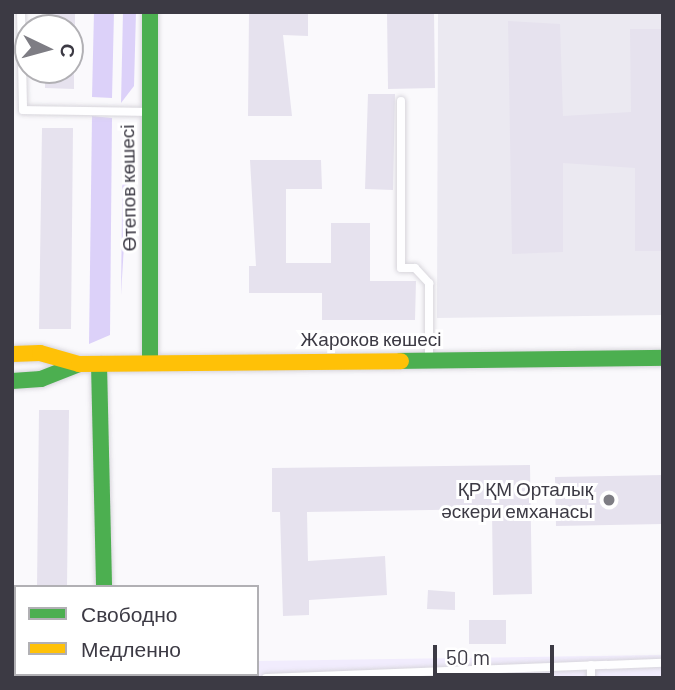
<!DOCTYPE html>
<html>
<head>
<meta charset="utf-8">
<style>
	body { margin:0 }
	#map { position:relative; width:675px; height:690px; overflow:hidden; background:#faf9fc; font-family:Barlow,sans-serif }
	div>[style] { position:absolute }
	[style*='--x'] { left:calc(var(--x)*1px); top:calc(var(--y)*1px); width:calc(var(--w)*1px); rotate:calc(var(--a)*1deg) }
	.built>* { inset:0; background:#ebe9f1 }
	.green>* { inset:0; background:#f1ecfd }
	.forest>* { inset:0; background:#dcd1f9 }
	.building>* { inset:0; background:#e6e2ee }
	.roads { filter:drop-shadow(0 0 2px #d7d5db) drop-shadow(0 0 2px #d7d5db) }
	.lane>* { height:8px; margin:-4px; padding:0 4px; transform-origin:4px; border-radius:4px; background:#fefeff }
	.street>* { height:16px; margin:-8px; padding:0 8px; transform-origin:8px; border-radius:8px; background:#fefeff }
	.fast>* { height:16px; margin:-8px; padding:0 8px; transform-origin:8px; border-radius:8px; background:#4caf50 }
	.slow>* { height:16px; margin:-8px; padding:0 8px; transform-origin:8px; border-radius:8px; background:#ffc107 }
	.dots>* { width:19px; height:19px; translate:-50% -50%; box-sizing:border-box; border:4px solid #fff; border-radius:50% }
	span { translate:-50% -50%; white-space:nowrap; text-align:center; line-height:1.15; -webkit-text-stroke:6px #fff; paint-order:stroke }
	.street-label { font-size:19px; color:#3c3a44 }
	.poi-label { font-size:19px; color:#3c3a44 }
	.right { translate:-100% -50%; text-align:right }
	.frame { position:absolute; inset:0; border:14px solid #3c3a44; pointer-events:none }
	.legend { position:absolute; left:14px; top:585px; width:245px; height:91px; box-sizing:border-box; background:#fff; border:2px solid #b1b0b4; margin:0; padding:9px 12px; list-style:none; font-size:21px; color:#3c3a44 }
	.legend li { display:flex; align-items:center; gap:14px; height:35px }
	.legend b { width:35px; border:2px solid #b1b0b4 }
	.north { position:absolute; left:14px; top:14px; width:70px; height:70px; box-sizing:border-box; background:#fff; border:2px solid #b1b0b4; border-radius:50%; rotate:95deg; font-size:19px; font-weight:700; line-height:28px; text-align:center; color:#3c3a44 }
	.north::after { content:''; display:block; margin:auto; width:24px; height:32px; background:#7e7d84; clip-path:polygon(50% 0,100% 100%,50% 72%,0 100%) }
	.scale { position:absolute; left:433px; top:645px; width:121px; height:32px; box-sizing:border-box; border:4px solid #3c3a44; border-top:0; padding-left:9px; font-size:21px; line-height:24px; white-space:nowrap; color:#3c3a44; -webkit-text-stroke:5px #fff; paint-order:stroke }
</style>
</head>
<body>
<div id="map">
	<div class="built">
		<i style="clip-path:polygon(438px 12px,663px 12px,663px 315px,437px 318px)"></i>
	</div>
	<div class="green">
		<i style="clip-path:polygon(663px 655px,663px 678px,121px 678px,257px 674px,257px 661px)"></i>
	</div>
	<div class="forest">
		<i style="clip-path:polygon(94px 12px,114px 12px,112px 98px,92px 97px)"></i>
		<i style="clip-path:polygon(123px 12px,136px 12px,134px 86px,121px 103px)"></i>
		<i style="clip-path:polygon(92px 116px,112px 118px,110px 335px,89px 344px)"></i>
		<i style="clip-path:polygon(123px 124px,131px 128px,121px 295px)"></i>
	</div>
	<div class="building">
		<i style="clip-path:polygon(46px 12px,75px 12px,75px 28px,45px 28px)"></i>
		<i style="clip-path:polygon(249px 12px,308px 12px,308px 36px,283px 35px,292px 116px,248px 116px)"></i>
		<i style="clip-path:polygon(387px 12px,434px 12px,435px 88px,388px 89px)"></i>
		<i style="clip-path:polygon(508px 21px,560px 24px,563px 116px,631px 112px,630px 29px,663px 29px,663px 251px,635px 251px,635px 168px,563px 163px,563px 252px,512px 254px)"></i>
		<i style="clip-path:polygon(45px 70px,74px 70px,74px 89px,45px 88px)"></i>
		<i style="clip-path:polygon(368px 94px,395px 94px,393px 190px,365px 189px)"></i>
		<i style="clip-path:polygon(42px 128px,73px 128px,71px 329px,39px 329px)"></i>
		<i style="clip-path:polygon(250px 160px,321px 160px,322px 189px,286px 189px,286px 263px,331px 263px,331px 223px,370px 223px,370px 281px,416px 281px,415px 320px,322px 320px,322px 293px,249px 293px,249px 266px,256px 266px)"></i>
		<i style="clip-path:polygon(39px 410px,69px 410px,67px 587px,37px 587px)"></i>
		<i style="clip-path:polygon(530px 465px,532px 594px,493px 595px,492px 509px,307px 512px,308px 561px,385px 556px,387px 595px,309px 600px,309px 615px,283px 616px,280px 512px,272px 512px,272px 468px)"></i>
		<i style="clip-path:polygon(663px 475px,663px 524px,556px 526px,555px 477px)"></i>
		<i style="clip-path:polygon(428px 590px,455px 592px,455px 610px,427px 609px)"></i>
		<i style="clip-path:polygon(469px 620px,506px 620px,506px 644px,469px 644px)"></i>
	</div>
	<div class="roads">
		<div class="lane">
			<i style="--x:21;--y:12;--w:98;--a:88.8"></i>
			<i style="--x:23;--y:110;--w:125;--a:0.9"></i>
			<i style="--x:401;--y:101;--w:167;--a:90"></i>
			<i style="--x:401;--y:268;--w:14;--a:0"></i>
			<i style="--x:415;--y:268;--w:21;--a:47"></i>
			<i style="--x:429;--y:283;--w:77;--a:90"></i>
			<i style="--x:591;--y:665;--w:13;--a:90"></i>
			<i style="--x:266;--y:678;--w:397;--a:-2.2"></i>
		</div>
		<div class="street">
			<i style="--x:106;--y:674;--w:4;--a:76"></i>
		</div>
		<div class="fast">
			<i style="--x:150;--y:12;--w:351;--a:90"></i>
			<i style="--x:401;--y:361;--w:262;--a:-0.7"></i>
			<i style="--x:99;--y:364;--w:223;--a:88.7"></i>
			<i style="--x:12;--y:381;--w:29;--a:-4"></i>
			<i style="--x:41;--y:379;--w:41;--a:-21.5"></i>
		</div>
		<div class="slow">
			<i style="--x:12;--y:354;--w:28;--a:-2"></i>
			<i style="--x:40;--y:353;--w:41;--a:15.8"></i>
			<i style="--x:79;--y:364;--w:322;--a:-0.5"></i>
		</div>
	</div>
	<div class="dots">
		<i style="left:609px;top:500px;background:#7e7d84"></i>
	</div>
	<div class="street-label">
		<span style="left:128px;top:188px;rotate:-91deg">Өтепов көшесі</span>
		<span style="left:371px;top:339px">Жароков көшесі</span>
	</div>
	<div class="poi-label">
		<span class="right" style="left:593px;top:500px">ҚР ҚМ Орталық<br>әскери емханасы</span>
	</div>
	<div class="frame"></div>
	<ul class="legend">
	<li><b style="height:9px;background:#4caf50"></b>Свободно</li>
	<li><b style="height:9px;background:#ffc107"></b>Медленно</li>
	</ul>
	<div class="north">С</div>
	<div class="scale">50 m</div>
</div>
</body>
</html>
